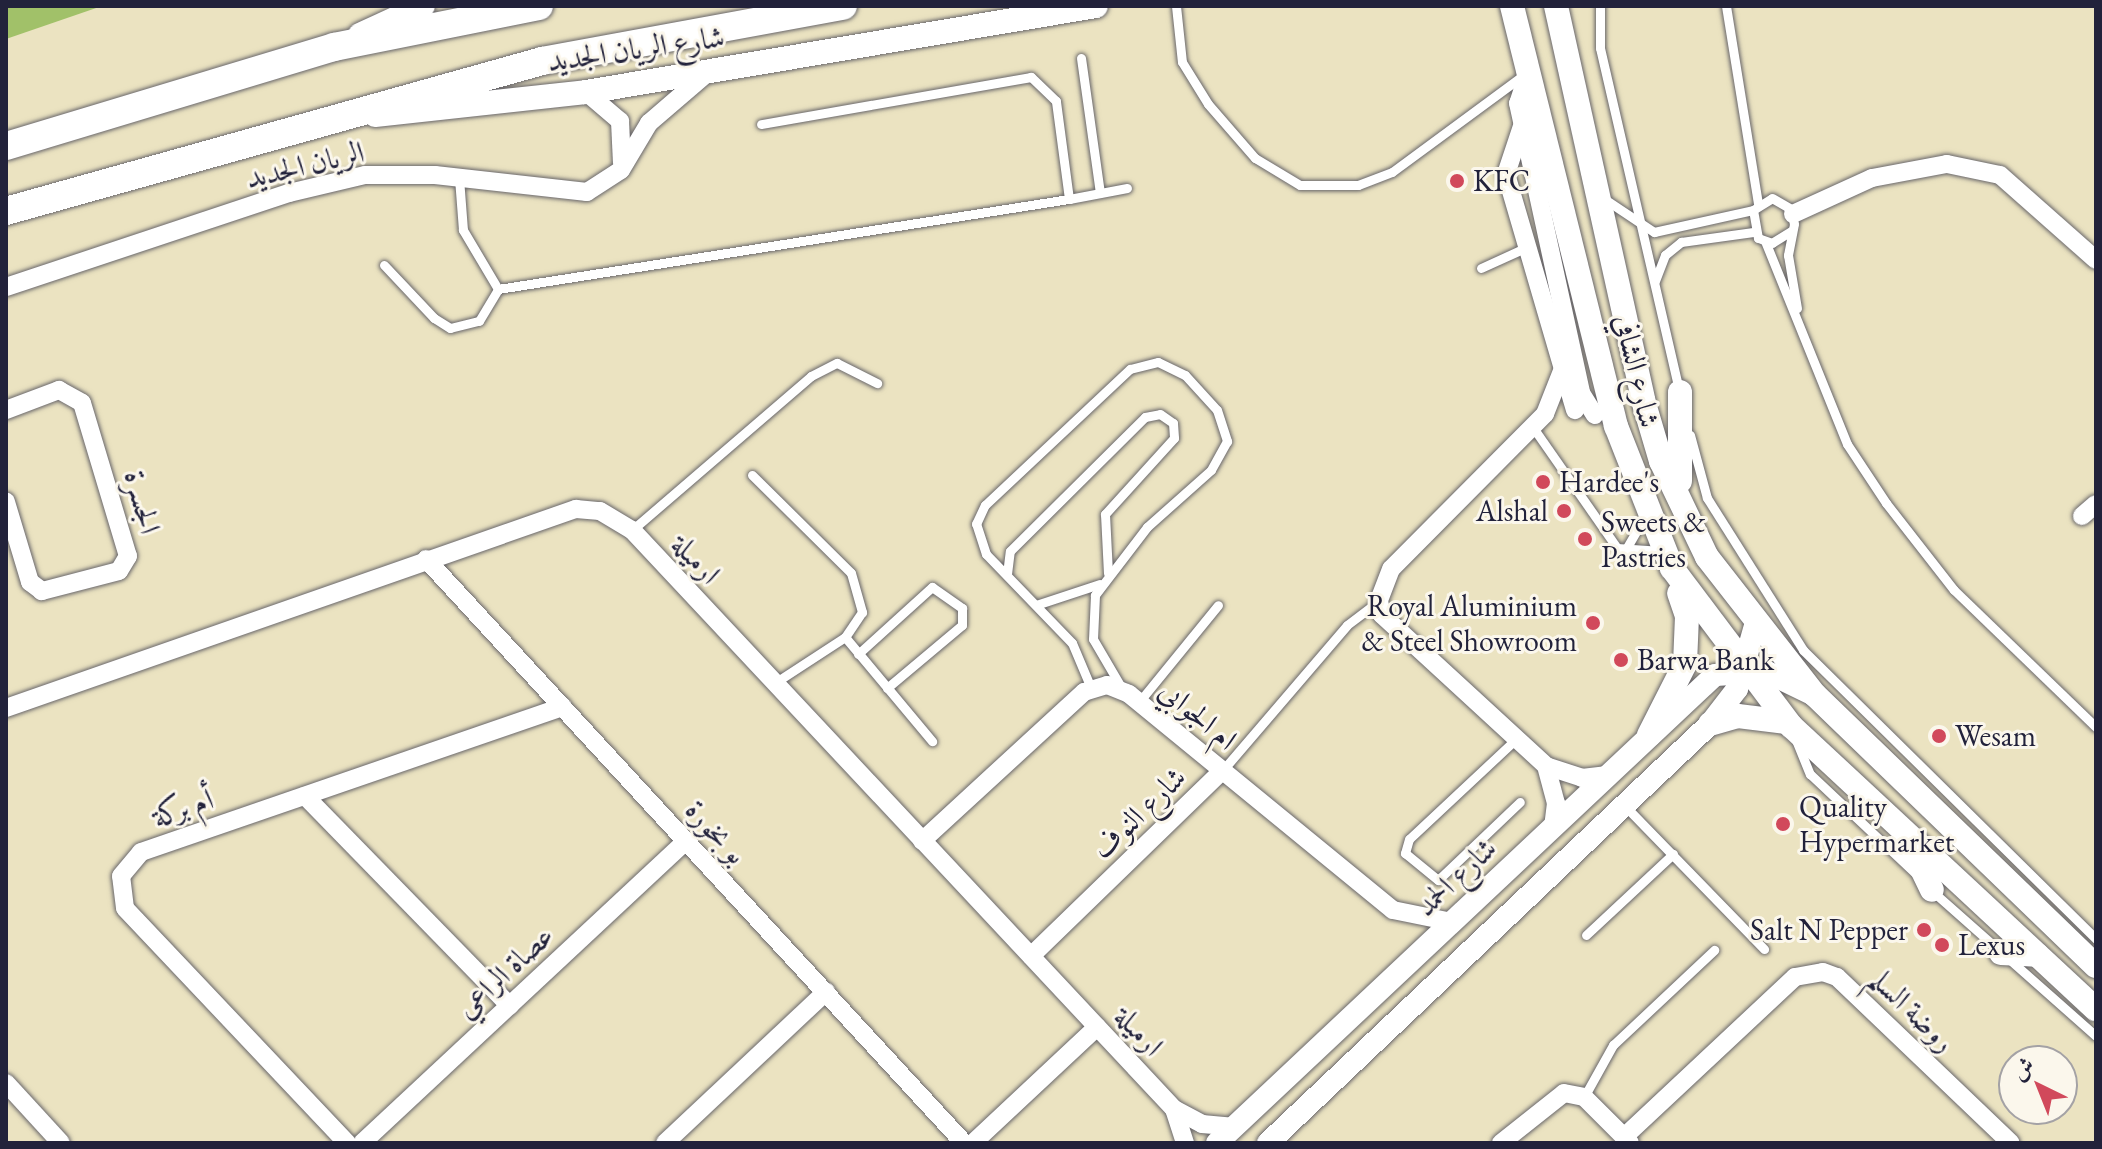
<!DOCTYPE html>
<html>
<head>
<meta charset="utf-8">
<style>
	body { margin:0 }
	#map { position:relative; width:2102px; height:1149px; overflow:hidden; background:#ebe3c1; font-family:"EB Garamond",Amiri,serif }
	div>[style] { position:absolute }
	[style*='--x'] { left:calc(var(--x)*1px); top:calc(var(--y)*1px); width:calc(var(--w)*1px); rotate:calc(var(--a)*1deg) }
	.green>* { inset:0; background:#a1c169 }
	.roads { filter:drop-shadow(0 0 2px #68666a) drop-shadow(0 0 2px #68666a) }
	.service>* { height:9px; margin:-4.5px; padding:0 4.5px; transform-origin:4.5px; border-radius:4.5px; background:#fff }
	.minor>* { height:18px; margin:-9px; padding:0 9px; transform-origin:9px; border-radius:9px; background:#fff }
	.tertiary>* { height:22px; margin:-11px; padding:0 11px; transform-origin:11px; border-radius:11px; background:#fff }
	.secondary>* { height:24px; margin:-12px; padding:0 12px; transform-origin:12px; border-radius:12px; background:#fff }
	.trunk>* { height:28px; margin:-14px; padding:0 14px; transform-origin:14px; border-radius:14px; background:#fff }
	.dots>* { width:22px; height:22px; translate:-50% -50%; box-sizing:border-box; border:4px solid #fbf7ec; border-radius:50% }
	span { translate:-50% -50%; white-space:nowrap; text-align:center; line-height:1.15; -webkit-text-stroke:6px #fbf7ec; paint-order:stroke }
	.street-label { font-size:30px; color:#22223b }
	.poi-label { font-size:30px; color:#22223b }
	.left { translate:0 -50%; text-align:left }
	.right { translate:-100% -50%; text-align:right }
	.frame { position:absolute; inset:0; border:8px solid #22223b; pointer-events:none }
	.north { position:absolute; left:1998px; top:1045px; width:80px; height:80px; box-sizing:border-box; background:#fbf7ec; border:2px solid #a4a2a5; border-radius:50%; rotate:317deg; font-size:22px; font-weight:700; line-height:32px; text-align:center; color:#22223b }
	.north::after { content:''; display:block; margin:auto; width:28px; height:36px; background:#d1495b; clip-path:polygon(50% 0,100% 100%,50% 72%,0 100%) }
</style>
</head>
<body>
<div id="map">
	<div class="green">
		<i style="clip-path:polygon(6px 6px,102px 6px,6px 39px)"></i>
	</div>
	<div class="roads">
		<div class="service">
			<i style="--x:1176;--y:6;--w:56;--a:83.9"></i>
			<i style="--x:1182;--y:62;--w:49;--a:58.2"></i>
			<i style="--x:1208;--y:104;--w:72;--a:49"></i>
			<i style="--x:1255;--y:158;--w:52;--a:31"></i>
			<i style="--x:1300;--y:185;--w:58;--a:0"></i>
			<i style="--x:1358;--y:185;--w:36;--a:-21"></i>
			<i style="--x:1392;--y:172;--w:165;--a:-36.4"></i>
			<i style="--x:1600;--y:6;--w:42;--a:90"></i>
			<i style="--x:1600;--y:48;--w:351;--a:77"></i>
			<i style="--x:1726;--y:6;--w:201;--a:80.8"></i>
			<i style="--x:1081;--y:58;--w:136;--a:82"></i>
			<i style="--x:1069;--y:199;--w:59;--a:-10.7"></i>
			<i style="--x:1606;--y:200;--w:58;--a:33.7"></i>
			<i style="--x:1654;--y:232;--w:101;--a:-12.5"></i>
			<i style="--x:1791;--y:231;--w:22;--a:148"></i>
			<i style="--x:1772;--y:243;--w:15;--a:-160"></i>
			<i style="--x:1758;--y:238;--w:28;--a:-100"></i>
			<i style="--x:1753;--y:210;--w:22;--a:-32"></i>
			<i style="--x:1772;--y:198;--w:22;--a:30"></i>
			<i style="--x:1791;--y:209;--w:15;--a:79"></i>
			<i style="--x:1794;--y:224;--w:32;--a:101"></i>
			<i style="--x:1788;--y:255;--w:54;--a:80.4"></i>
			<i style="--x:1765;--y:241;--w:219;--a:68"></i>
			<i style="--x:1847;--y:444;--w:71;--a:56.5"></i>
			<i style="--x:1886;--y:503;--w:110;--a:52"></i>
			<i style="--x:1954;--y:590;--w:197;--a:44"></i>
			<i style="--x:384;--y:265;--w:73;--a:46.7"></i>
			<i style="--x:434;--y:318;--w:19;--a:32"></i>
			<i style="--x:450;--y:328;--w:30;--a:-14"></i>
			<i style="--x:479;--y:321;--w:37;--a:-59"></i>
			<i style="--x:498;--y:289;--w:69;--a:-120.7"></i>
			<i style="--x:463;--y:230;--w:52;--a:-94.4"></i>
			<i style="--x:1481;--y:268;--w:51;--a:-24.5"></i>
			<i style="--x:1655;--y:281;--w:28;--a:-69"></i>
			<i style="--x:1665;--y:255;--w:21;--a:-39"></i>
			<i style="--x:1681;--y:242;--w:73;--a:-7.9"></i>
			<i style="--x:498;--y:289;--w:578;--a:-8.96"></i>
			<i style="--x:1069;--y:199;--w:99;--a:-97.6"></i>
			<i style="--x:1056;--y:101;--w:35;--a:-136"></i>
			<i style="--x:1031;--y:77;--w:274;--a:170.1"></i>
			<i style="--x:1532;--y:426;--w:149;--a:55.1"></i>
			<i style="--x:1617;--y:548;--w:45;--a:3.8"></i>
			<i style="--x:1690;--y:435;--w:65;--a:74.9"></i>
			<i style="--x:1707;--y:498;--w:180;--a:57.7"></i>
			<i style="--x:1803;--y:650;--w:412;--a:44.6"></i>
			<i style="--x:752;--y:475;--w:139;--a:44.7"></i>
			<i style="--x:851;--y:573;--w:41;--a:74.2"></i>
			<i style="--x:862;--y:612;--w:30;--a:124"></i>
			<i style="--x:632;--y:530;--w:236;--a:-40.7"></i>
			<i style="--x:811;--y:376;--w:29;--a:-27"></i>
			<i style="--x:837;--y:363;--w:45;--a:26.6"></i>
			<i style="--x:1626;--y:549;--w:38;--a:-60"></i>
			<i style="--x:1007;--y:574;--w:23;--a:-83"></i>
			<i style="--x:1010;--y:551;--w:190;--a:-44.8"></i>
			<i style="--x:1145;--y:417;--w:15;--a:-11"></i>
			<i style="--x:1160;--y:414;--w:16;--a:35"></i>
			<i style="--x:1173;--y:423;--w:15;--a:86"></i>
			<i style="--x:1174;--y:438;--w:103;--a:132.2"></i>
			<i style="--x:1105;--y:514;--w:59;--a:87.1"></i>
			<i style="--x:1036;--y:605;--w:67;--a:-18.2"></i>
			<i style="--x:858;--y:654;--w:100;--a:-42.2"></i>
			<i style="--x:932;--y:587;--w:37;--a:35"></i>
			<i style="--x:962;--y:608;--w:17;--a:90"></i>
			<i style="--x:962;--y:625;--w:98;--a:140"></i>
			<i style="--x:773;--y:684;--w:86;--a:-33.1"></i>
			<i style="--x:845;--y:637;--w:136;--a:50.1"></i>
			<i style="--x:1091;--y:688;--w:49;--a:-112.9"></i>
			<i style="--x:1072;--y:643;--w:124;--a:-134"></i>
			<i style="--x:986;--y:554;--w:32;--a:-108"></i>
			<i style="--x:976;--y:524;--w:21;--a:-65"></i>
			<i style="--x:985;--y:505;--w:199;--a:-43.2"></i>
			<i style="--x:1130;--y:369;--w:29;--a:-14"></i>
			<i style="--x:1158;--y:362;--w:30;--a:26"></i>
			<i style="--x:1185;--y:375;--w:47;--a:47.6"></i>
			<i style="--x:1217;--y:410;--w:33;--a:72"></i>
			<i style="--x:1227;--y:441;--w:33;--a:119"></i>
			<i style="--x:1211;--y:470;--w:86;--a:138.3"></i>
			<i style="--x:1147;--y:527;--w:86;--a:127.4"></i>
			<i style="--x:1095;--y:595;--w:44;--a:92.6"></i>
			<i style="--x:1093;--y:639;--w:56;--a:59.7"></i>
			<i style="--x:1139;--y:702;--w:125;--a:-50.8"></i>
			<i style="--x:1516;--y:739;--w:146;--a:136.9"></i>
			<i style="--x:1409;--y:839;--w:15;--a:106"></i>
			<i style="--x:1405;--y:853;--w:43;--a:39.3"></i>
			<i style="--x:1438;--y:880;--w:113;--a:-43.6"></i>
			<i style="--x:1796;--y:740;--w:37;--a:68"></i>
			<i style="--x:1810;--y:774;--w:144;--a:43.3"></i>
			<i style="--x:1222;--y:771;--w:192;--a:-49.4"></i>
			<i style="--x:1347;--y:625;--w:40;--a:-37"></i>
			<i style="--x:1624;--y:805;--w:201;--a:45.8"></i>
			<i style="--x:1931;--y:890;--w:220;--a:41.5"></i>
			<i style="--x:1586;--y:935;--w:119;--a:-43"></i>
			<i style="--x:1584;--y:1097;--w:60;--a:-60.9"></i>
			<i style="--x:1613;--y:1045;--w:139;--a:-43.2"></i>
		</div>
		<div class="minor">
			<i style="--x:1528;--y:73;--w:32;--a:108"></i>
			<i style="--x:1518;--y:103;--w:297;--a:77.7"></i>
			<i style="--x:1581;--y:393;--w:26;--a:58"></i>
			<i style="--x:586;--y:92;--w:45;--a:40.5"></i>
			<i style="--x:620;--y:121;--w:42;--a:87.3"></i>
			<i style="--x:1523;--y:123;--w:54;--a:108.4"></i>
			<i style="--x:1506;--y:174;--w:246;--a:73.7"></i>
			<i style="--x:1793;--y:214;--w:87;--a:-24.5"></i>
			<i style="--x:1872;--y:178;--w:76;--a:-10.6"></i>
			<i style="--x:1947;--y:164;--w:54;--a:11.7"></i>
			<i style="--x:2000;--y:175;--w:128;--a:41.5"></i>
			<i style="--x:6;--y:287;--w:298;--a:-18.4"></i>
			<i style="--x:289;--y:193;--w:78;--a:-13.3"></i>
			<i style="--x:365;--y:175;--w:70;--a:0"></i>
			<i style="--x:435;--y:175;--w:153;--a:6.4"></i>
			<i style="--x:587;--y:192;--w:40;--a:-32.9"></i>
			<i style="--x:621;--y:170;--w:55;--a:-59.2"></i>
			<i style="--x:649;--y:123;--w:75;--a:-40.7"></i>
			<i style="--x:1571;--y:348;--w:71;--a:111.5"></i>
			<i style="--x:1545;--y:414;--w:218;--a:134.8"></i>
			<i style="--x:1391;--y:569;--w:34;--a:111"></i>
			<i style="--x:1379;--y:601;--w:14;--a:78"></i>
			<i style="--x:1382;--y:615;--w:223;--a:42.6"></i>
			<i style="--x:1546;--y:766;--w:38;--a:18"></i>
			<i style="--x:1582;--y:778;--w:26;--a:-7"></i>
			<i style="--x:6;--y:410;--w:57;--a:-20.7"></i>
			<i style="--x:59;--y:390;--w:26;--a:29"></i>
			<i style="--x:82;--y:403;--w:160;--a:73.3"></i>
			<i style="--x:128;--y:556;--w:17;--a:121"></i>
			<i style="--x:119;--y:571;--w:80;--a:165.4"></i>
			<i style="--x:42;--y:591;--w:15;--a:-143"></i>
			<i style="--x:30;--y:582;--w:84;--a:-106.7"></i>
			<i style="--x:2082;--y:516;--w:18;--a:-41"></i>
			<i style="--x:426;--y:559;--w:794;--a:47.35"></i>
			<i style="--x:6;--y:708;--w:604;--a:-19.25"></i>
			<i style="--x:576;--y:509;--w:24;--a:5"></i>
			<i style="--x:600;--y:511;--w:37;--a:31"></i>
			<i style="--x:632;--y:530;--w:793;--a:46.89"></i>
			<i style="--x:1174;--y:1109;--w:32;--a:28"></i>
			<i style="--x:1202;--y:1124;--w:33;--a:5"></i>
			<i style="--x:1546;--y:766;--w:38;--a:75"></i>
			<i style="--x:1556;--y:803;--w:24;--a:97"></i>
			<i style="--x:305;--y:796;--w:293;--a:45.7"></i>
			<i style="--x:922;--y:841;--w:220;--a:-42.6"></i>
			<i style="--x:1084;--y:692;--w:24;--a:-17"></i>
			<i style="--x:1107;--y:685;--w:24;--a:22"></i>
			<i style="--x:1129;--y:694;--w:341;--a:39.3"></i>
			<i style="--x:1393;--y:910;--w:60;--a:11.5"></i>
			<i style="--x:1031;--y:956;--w:266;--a:-44.1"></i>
			<i style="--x:6;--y:1083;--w:81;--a:47.5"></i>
			<i style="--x:1174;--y:1109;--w:36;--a:72"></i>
			<i style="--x:1624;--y:1137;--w:234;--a:-43.1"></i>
			<i style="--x:1795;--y:977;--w:28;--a:-10"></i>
			<i style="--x:1823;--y:972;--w:15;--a:20"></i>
			<i style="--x:1837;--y:977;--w:240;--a:43.7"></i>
			<i style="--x:347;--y:1143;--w:323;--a:-133.4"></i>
			<i style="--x:125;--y:908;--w:32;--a:-97"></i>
			<i style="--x:121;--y:876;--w:31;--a:-50"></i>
			<i style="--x:141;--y:852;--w:446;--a:-19"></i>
			<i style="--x:362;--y:1143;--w:443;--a:-43"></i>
			<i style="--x:665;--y:1143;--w:221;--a:-43.2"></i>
			<i style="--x:973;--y:1143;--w:170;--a:-43.1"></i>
			<i style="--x:1501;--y:1143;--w:80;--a:-38.4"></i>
			<i style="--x:1564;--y:1093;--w:20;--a:11"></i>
			<i style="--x:1584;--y:1097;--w:65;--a:45"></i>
		</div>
		<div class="tertiary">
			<i style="--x:1217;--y:1143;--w:683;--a:-43.22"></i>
			<i style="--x:1715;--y:675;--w:52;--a:-3.3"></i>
			<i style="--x:1767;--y:672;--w:52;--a:26.1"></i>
			<i style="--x:1268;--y:1143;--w:609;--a:-43.47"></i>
			<i style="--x:1710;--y:724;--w:44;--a:-52.4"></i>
			<i style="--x:1737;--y:689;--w:66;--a:-74.1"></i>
		</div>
		<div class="secondary">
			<i style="--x:1512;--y:6;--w:433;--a:76.1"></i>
			<i style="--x:1616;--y:426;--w:153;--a:68.5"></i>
			<i style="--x:1672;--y:568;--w:198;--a:53"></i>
			<i style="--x:1791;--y:726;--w:416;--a:42.9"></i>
			<i style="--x:1556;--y:6;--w:403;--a:77.5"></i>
			<i style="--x:1643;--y:400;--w:64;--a:73.6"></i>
			<i style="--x:1661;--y:461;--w:106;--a:64.4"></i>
			<i style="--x:1707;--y:557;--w:175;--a:52"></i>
			<i style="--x:1815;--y:695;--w:390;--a:44"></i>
			<i style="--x:360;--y:35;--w:69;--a:-24.7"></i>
			<i style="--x:375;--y:115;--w:212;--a:-6.2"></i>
			<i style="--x:586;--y:92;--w:517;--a:-9.57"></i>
			<i style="--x:1680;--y:392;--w:89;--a:90"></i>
			<i style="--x:1710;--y:724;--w:29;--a:-16"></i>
			<i style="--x:1738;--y:716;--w:49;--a:7"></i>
			<i style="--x:1649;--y:735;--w:80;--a:-63.1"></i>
			<i style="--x:1685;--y:664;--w:48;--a:-87.6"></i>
			<i style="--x:1687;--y:616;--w:24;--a:-109"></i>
			<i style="--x:1908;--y:840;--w:55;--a:64.4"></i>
			<i style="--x:2001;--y:953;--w:36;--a:3"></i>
		</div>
		<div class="trunk">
			<i style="--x:6;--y:146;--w:343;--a:-16.8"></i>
			<i style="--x:334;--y:47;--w:209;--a:-11.3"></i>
			<i style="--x:6;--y:211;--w:557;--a:-15.63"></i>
			<i style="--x:542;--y:61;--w:306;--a:-10.4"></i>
		</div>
	</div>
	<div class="dots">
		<i style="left:1457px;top:181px;background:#d1495b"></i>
		<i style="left:1543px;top:482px;background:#d1495b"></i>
		<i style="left:1564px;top:511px;background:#d1495b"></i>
		<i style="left:1585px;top:539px;background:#d1495b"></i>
		<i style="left:1593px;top:623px;background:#d1495b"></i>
		<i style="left:1621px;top:660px;background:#d1495b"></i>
		<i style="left:1939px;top:736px;background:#d1495b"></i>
		<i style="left:1783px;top:824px;background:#d1495b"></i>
		<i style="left:1924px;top:930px;background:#d1495b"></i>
		<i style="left:1942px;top:945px;background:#d1495b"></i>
	</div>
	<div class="street-label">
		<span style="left:636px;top:49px;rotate:-8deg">شارع الريان الجديد</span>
		<span style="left:305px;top:165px;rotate:-13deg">الريان الجديد</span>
		<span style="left:1637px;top:371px;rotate:77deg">شارع الشافي</span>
		<span style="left:142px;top:502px;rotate:74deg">الجسرة</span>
		<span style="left:696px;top:559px;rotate:47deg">ارميلة</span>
		<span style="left:1198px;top:715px;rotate:40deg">ام الجوابي</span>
		<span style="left:183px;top:808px;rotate:-19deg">أم بركة</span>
		<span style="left:1139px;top:813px;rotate:-44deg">شارع النوف</span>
		<span style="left:716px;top:832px;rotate:47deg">بو بخورة</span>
		<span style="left:1456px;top:877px;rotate:-43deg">شارع الحمد</span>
		<span style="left:505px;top:972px;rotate:-43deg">عصاة الراعي</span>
		<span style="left:1912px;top:1010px;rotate:44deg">روضة السلم</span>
		<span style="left:1139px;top:1031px;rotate:47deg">ارميلة</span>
	</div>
	<div class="poi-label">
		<span class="left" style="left:1473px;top:181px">KFC</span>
		<span class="left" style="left:1559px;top:482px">Hardee's</span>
		<span class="right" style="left:1548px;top:511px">Alshal</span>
		<span class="left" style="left:1601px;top:539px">Sweets &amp;<br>Pastries</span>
		<span class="right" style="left:1577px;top:623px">Royal Aluminium<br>&amp; Steel Showroom</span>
		<span class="left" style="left:1637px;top:660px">Barwa Bank</span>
		<span class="left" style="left:1955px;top:736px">Wesam</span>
		<span class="left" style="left:1799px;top:824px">Quality<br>Hypermarket</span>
		<span class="right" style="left:1908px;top:930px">Salt N Pepper</span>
		<span class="left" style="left:1958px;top:945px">Lexus</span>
	</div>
	<div class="frame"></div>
	<div class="north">ش</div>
</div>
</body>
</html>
